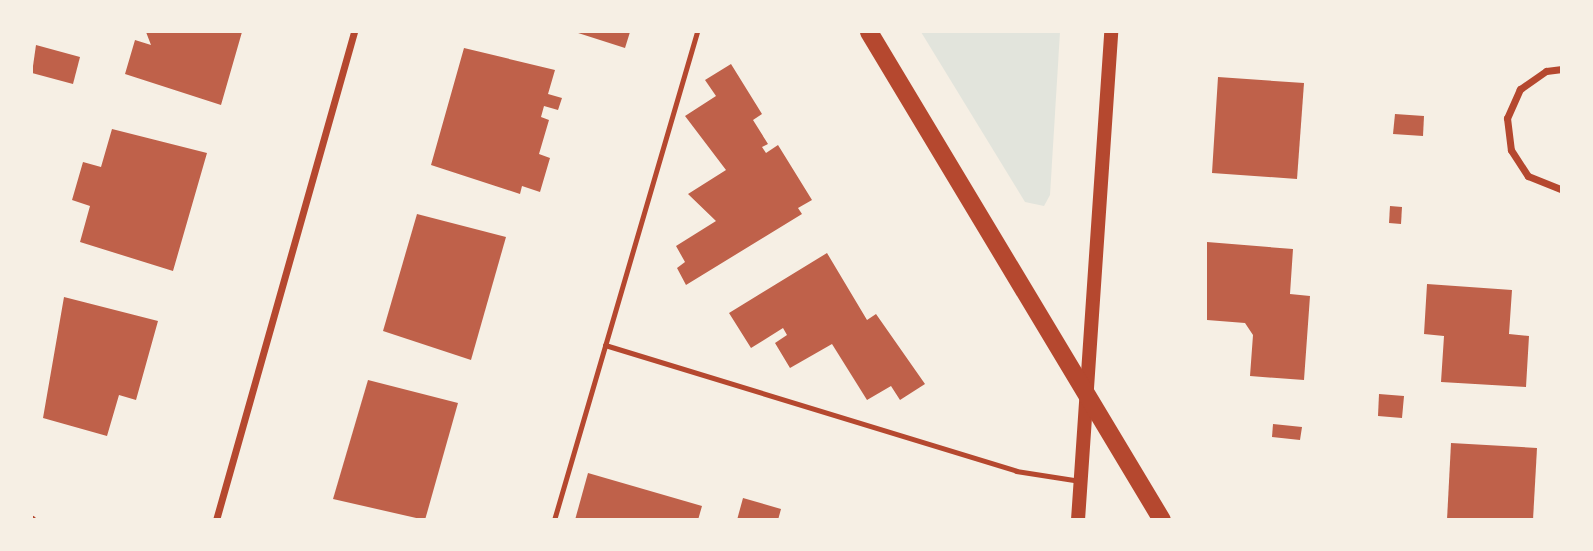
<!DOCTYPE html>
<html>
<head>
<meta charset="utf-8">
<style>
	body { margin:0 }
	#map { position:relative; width:1593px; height:551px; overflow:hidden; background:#f6efe4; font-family:Literata,serif }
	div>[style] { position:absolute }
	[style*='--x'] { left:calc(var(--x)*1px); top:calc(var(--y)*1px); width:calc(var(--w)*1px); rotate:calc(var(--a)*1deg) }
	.green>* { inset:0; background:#e2e4dc }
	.building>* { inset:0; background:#bf614a }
	.service>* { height:5px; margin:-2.5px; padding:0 2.5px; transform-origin:2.5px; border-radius:2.5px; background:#b5482f }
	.minor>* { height:7px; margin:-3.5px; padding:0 3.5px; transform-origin:3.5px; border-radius:3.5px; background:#b5482f }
	.secondary>* { height:14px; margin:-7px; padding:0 7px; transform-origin:7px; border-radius:7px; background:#b5482f }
	.primary>* { height:18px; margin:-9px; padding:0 9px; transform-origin:9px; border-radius:9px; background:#b5482f }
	span { translate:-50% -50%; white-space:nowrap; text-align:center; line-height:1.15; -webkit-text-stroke:7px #f6efe4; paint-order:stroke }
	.frame { position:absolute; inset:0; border:33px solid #f6efe4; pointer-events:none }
</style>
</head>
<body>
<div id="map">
	<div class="green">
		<i style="clip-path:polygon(921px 32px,1060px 32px,1050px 195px,1044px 206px,1025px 202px)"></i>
	</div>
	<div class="building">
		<i style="clip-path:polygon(146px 32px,242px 32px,221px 105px,125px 74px,135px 40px,151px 45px)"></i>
		<i style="clip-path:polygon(575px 32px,630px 32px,625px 48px)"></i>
		<i style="clip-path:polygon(36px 45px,80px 57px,73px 84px,32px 73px)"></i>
		<i style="clip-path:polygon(464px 48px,555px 70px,548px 94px,562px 98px,558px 110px,544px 106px,541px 117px,549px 120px,539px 154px,550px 158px,540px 192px,522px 186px,520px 194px,431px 165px)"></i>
		<i style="clip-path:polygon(731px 64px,762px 114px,753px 120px,768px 144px,762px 147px,766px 153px,778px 145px,812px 200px,798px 208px,802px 214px,686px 285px,677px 268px,685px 262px,676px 246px,716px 221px,688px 194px,726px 170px,685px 116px,716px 96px,705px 80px)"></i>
		<i style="clip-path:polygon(1218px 77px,1304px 83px,1297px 179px,1212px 173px)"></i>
		<i style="clip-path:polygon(1395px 114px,1424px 116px,1423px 136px,1393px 134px)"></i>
		<i style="clip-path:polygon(112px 129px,207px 153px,173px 271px,80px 242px,90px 206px,72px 200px,83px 162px,101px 167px)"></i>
		<i style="clip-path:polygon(1390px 206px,1402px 207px,1401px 224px,1389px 223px)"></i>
		<i style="clip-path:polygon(417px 214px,506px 237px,471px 360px,383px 331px)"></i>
		<i style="clip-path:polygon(1207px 242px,1293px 249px,1290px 294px,1310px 296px,1304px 380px,1250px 376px,1253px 335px,1245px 323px,1207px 320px)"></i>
		<i style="clip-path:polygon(827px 253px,867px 320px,876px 314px,925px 384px,900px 400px,891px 386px,867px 400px,832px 344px,790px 368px,775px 343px,787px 335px,783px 328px,751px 348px,729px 313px)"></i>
		<i style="clip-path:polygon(1427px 284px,1512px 290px,1509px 334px,1529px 336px,1526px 387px,1441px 382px,1444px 336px,1424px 334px)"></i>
		<i style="clip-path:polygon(64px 297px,158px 321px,136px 400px,119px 395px,107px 436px,43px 418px)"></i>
		<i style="clip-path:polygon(368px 380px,458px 403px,425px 520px,333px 499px)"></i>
		<i style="clip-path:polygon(1379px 394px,1404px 396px,1402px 418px,1378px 416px)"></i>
		<i style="clip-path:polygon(1273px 424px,1302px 427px,1300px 440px,1272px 437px)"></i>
		<i style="clip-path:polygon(1451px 443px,1537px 448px,1533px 520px,1447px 520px)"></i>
		<i style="clip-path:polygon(588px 473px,702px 506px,698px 520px,575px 520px)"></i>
		<i style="clip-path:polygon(743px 498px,781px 509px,778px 520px,737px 520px)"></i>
	</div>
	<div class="service">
		<i style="--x:605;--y:345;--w:430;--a:17"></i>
		<i style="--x:1016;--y:471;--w:65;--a:8.9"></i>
		<i style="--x:554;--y:520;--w:509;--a:-73.67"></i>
	</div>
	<div class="minor">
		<i style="--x:1562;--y:69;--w:16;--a:173"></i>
		<i style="--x:1546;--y:71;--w:32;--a:145"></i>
		<i style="--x:1520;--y:89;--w:32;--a:114"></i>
		<i style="--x:1507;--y:118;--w:32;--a:83"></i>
		<i style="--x:1511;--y:150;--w:31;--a:57"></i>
		<i style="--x:1528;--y:176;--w:37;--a:22"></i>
		<i style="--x:32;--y:519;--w:1;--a:45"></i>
		<i style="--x:216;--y:520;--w:507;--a:-74.21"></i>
	</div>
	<div class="secondary">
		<i style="--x:1078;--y:520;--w:489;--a:-86.1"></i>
	</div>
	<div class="primary">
		<i style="--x:869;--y:32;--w:569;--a:59.02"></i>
	</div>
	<div class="frame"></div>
</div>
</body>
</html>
